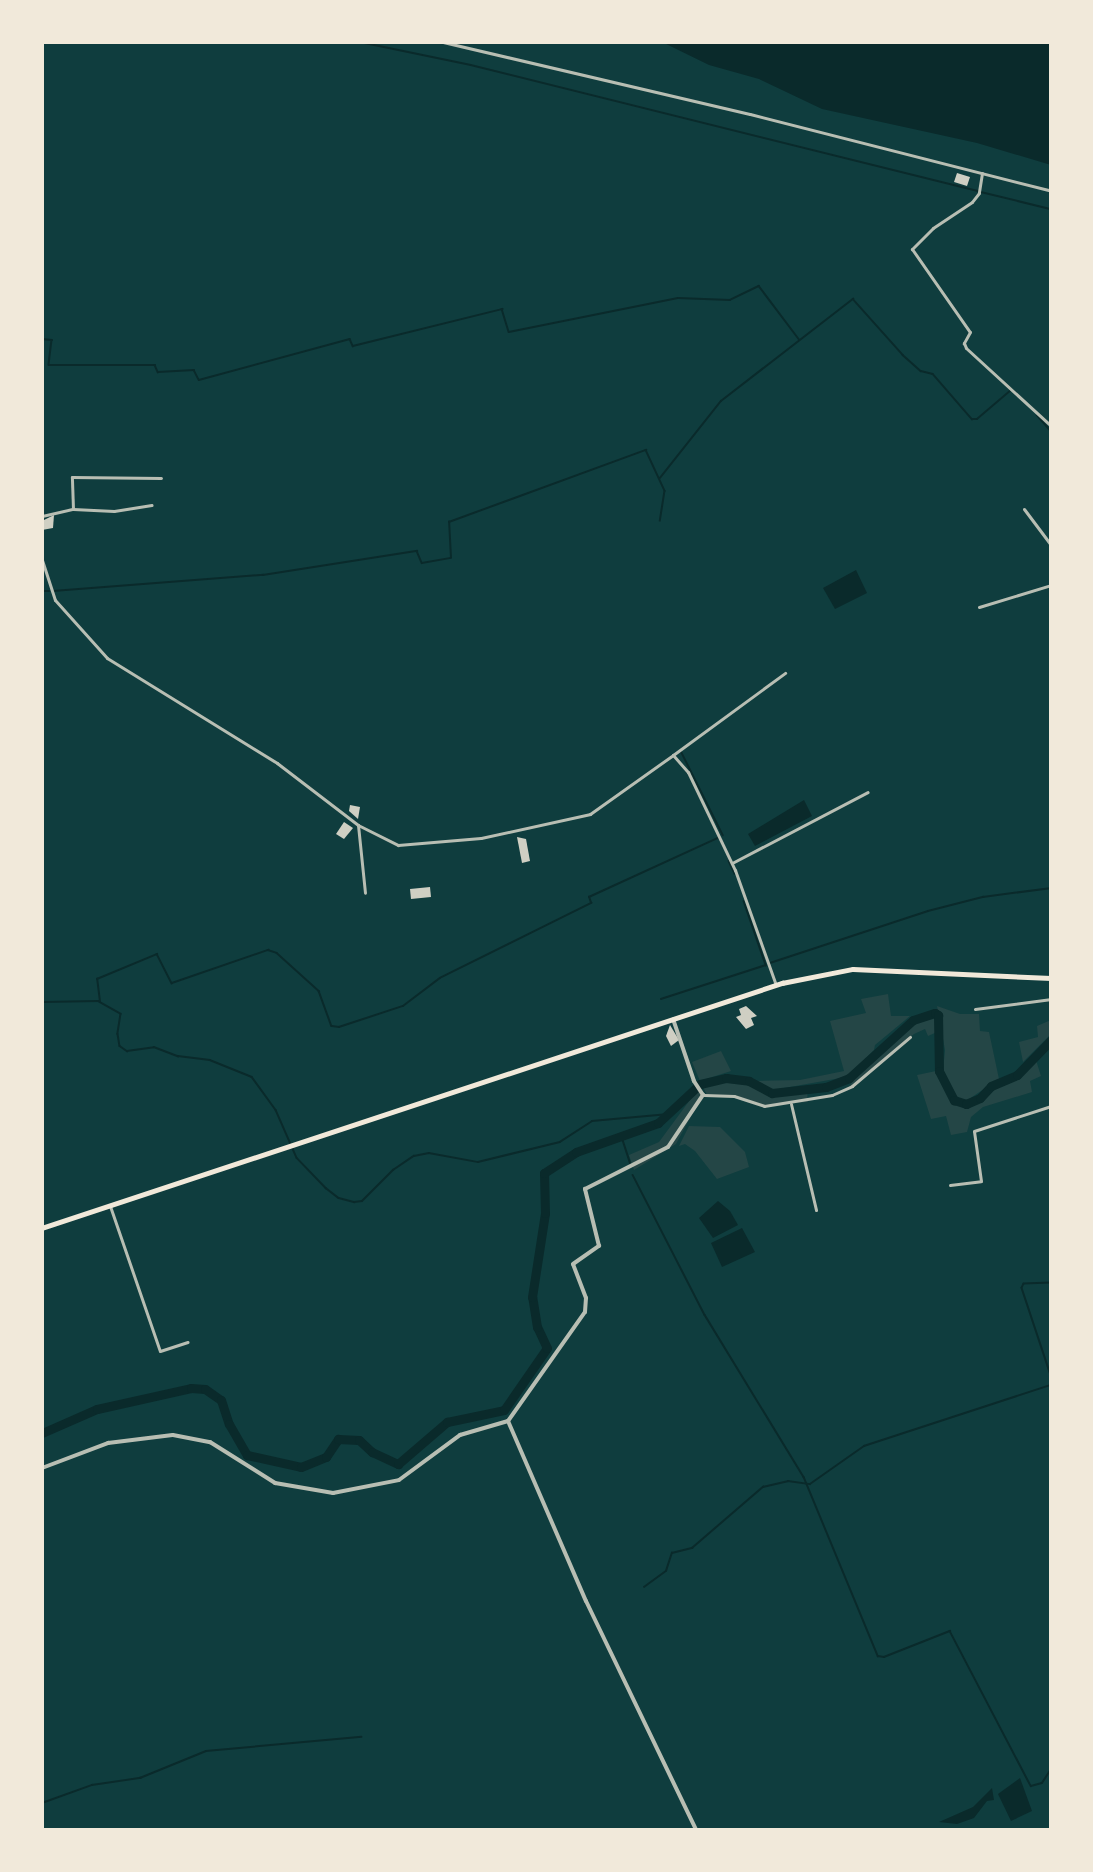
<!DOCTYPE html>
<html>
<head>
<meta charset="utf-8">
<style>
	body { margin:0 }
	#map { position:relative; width:1093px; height:1872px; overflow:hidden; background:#0f3d3e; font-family:"Fira Sans Condensed",sans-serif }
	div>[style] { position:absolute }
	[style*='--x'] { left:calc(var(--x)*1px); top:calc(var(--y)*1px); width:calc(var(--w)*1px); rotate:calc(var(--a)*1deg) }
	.green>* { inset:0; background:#244646 }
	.water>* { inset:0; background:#0a2a2b }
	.stream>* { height:1.5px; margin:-0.75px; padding:0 0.75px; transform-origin:0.75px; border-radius:0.75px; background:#0a2a2b }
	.river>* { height:9px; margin:-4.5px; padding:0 4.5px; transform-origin:4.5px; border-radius:4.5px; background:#0a2a2b }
	.building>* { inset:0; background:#cfcfc3 }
	.minor>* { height:3px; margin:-1.5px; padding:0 1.5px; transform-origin:1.5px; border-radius:1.5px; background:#b8beb3 }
	.tertiary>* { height:4px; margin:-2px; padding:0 2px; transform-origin:2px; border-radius:2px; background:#b8beb3 }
	.secondary>* { height:4.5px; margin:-2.25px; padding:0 2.25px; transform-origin:2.25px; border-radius:2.25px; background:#f1e9da }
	span { translate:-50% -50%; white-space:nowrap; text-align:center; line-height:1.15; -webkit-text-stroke:4.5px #f1e9da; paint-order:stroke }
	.frame { position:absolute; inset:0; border:44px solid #f1e9da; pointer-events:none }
</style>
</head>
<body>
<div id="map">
	<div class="green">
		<i style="clip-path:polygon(888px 994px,891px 1016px,910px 1016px,875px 1045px,874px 1050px,846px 1077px,773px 1090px,756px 1081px,800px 1080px,844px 1071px,830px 1021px,866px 1013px,861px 999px)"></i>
		<i style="clip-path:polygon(937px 1006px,960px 1014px,979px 1014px,980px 1031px,989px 1032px,999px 1079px,966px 1101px,957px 1097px,943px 1071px,945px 1050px)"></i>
		<i style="clip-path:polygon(934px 1016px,937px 1032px,928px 1036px,925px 1029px,914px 1034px,847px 1090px,858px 1073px,913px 1022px)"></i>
		<i style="clip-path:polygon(1051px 1020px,1051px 1034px,1023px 1062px,1019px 1042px,1038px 1037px,1037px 1026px)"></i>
		<i style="clip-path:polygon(721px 1051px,731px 1071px,700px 1081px,692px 1062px)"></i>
		<i style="clip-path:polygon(1035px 1057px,1041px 1076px,1030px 1081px,1032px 1092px,983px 1107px,971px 1117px,967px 1132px,951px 1135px,946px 1116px,931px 1119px,917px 1075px,936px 1071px,953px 1103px,967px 1107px,981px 1101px,993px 1089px,1019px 1079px)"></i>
		<i style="clip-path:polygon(727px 1081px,747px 1083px,773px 1095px,807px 1091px,808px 1102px,764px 1105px,734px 1095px,707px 1095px,703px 1087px)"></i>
		<i style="clip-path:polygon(698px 1089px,702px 1096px,676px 1144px,634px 1170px,629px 1155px,659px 1142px)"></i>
		<i style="clip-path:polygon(689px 1126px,720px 1127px,745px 1152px,749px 1167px,717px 1179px,695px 1151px,685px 1144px,679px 1146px)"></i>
	</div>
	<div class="water">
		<i style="clip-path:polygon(662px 42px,1051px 42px,1051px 165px,977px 143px,822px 109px,759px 79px,709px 65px)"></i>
		<i style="clip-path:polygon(856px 570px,867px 593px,835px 609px,823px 588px)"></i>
		<i style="clip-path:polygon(804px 800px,812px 816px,755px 846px,748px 834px)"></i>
		<i style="clip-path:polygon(718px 1201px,730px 1211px,738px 1225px,713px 1238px,699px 1218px)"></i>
		<i style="clip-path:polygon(742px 1228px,755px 1252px,722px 1267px,711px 1243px)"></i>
		<i style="clip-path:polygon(1020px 1778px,1032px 1811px,1011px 1821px,998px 1794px)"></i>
		<i style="clip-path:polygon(992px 1788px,994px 1800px,987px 1801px,974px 1818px,957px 1824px,939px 1822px,973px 1807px)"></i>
	</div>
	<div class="stream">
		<i style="--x:360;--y:42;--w:113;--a:11.7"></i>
		<i style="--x:471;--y:65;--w:522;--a:13.96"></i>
		<i style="--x:981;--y:192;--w:72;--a:13.7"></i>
		<i style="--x:42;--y:339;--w:10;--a:6"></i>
		<i style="--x:52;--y:340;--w:25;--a:97"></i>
		<i style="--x:49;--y:365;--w:106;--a:0"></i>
		<i style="--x:155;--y:365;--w:8;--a:67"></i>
		<i style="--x:158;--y:372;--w:36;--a:-3"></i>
		<i style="--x:194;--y:370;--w:11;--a:63"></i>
		<i style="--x:199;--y:380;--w:156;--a:-15.2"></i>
		<i style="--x:350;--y:339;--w:8;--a:67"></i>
		<i style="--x:353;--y:346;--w:154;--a:-13.9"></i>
		<i style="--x:502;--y:309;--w:24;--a:73"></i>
		<i style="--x:509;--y:332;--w:172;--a:-11.4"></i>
		<i style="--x:678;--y:298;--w:52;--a:2.2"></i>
		<i style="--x:730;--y:300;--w:32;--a:-26"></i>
		<i style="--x:759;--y:286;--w:66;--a:53"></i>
		<i style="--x:1037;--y:415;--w:21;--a:49"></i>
		<i style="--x:660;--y:478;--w:98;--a:-51.6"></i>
		<i style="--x:721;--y:401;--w:167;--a:-37.7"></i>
		<i style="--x:853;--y:299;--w:75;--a:48.2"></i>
		<i style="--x:903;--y:355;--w:24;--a:42"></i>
		<i style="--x:921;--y:371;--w:12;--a:14"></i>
		<i style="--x:933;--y:374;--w:60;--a:49.1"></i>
		<i style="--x:972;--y:419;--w:5;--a:0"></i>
		<i style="--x:977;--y:419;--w:43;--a:-40.3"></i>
		<i style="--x:42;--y:591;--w:7;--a:0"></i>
		<i style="--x:53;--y:591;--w:211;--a:-4.4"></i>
		<i style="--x:263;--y:575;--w:156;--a:-8.9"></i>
		<i style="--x:417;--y:551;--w:13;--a:67"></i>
		<i style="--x:422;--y:563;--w:29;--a:-10"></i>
		<i style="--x:451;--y:558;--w:36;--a:-93"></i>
		<i style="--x:449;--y:522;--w:210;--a:-20.1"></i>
		<i style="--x:646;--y:450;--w:45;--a:65.1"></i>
		<i style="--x:665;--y:491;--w:30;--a:99"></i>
		<i style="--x:681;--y:751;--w:94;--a:63.4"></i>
		<i style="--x:729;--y:861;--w:14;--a:65"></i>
		<i style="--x:744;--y:901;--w:68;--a:71"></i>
		<i style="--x:770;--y:963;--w:166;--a:-18.2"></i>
		<i style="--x:928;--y:911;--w:57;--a:-14.3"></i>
		<i style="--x:983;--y:897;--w:69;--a:-7.5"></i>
		<i style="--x:661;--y:999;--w:110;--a:-17.9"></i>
		<i style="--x:42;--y:1002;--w:56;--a:-1"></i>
		<i style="--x:98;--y:1001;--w:26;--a:29"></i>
		<i style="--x:121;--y:1014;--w:20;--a:99"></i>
		<i style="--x:118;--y:1034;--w:12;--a:81"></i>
		<i style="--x:120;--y:1046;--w:9;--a:36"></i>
		<i style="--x:127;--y:1051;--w:27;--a:-8"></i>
		<i style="--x:154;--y:1047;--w:26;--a:21"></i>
		<i style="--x:178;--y:1056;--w:32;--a:7"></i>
		<i style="--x:210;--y:1060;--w:45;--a:22"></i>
		<i style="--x:252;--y:1077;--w:41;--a:54"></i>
		<i style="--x:276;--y:1110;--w:52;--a:66.4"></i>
		<i style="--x:297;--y:1158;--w:42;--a:46"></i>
		<i style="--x:326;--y:1188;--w:16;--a:38"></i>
		<i style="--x:339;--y:1198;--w:16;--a:15"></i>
		<i style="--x:354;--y:1202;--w:8;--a:-7"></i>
		<i style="--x:362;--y:1201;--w:44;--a:-45"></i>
		<i style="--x:393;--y:1170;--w:25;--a:-34"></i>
		<i style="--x:414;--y:1156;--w:15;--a:-11"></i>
		<i style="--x:429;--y:1153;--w:50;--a:10.4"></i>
		<i style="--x:478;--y:1162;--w:84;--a:-13.7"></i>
		<i style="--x:560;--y:1142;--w:38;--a:-33"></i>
		<i style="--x:592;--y:1121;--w:77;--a:-5.2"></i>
		<i style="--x:100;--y:1002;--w:23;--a:-97"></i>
		<i style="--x:97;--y:979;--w:65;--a:-22.6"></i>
		<i style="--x:157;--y:954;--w:33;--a:63"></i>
		<i style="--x:172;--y:983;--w:102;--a:-19"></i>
		<i style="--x:268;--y:950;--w:9;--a:18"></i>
		<i style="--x:277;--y:953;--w:57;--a:42.1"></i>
		<i style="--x:319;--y:991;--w:37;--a:70"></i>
		<i style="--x:332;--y:1026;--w:7;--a:8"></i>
		<i style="--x:339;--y:1027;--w:67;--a:-18.2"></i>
		<i style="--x:403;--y:1006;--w:46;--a:-37.1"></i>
		<i style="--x:440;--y:978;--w:169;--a:-26.4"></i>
		<i style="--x:591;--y:903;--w:6;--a:-108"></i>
		<i style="--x:589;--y:897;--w:142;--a:-24.6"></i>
		<i style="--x:622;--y:1137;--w:29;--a:72"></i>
		<i style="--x:633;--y:1175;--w:157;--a:62.8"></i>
		<i style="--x:705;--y:1315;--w:190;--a:58.6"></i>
		<i style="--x:804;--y:1477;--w:194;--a:67.5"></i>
		<i style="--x:878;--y:1656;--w:6;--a:9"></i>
		<i style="--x:884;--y:1657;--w:71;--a:-21.5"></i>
		<i style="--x:950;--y:1631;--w:175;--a:62.4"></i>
		<i style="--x:1031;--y:1786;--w:11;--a:-15"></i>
		<i style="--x:1042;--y:1783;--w:17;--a:-57"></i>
		<i style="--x:1051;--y:1283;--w:27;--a:178"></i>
		<i style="--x:1024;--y:1284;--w:4;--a:117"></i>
		<i style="--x:1022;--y:1288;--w:92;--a:71.6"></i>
		<i style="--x:644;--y:1587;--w:27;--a:-36"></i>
		<i style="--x:666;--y:1571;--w:19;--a:-72"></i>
		<i style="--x:672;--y:1553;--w:21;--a:-14"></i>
		<i style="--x:692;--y:1548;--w:94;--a:-40.7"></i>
		<i style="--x:763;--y:1487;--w:26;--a:-13"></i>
		<i style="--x:788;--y:1481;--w:22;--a:8"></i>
		<i style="--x:810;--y:1484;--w:66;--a:-35.1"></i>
		<i style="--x:864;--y:1446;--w:197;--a:-18.1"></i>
		<i style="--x:42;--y:1803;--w:53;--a:-19.8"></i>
		<i style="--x:92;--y:1785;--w:49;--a:-8.3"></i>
		<i style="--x:140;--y:1778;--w:71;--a:-22.2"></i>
		<i style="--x:206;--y:1751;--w:156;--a:-5.2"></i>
	</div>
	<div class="river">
		<i style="--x:42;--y:1433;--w:60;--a:-23.6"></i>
		<i style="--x:97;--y:1409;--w:96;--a:-12.6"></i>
		<i style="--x:191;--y:1388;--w:14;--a:4"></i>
		<i style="--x:205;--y:1389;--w:19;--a:35"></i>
		<i style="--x:221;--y:1400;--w:25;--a:72"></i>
		<i style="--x:229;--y:1424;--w:36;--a:60"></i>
		<i style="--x:247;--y:1455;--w:55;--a:12.5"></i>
		<i style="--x:301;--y:1467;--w:27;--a:-22"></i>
		<i style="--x:326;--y:1457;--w:22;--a:-56"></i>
		<i style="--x:338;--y:1439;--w:21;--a:3"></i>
		<i style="--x:359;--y:1440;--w:18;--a:43"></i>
		<i style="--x:372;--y:1452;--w:29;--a:25"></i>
		<i style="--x:398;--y:1464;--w:65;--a:-40.6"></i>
		<i style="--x:447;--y:1422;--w:58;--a:-11.9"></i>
		<i style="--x:504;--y:1410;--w:75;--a:-55.3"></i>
		<i style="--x:547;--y:1348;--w:23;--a:-115"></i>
		<i style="--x:537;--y:1327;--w:30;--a:-99"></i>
		<i style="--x:532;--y:1297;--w:85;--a:-81.2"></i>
		<i style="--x:545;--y:1213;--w:40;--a:-91.4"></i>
		<i style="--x:544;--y:1173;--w:38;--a:-33"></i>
		<i style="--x:576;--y:1152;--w:87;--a:-19.5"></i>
		<i style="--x:658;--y:1123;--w:57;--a:-42.9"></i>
		<i style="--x:700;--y:1084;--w:27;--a:-13"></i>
		<i style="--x:726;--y:1078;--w:23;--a:7"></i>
		<i style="--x:749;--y:1081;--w:26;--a:28"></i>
		<i style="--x:772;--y:1093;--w:54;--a:-6.3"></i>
		<i style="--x:826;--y:1087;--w:25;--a:-21"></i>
		<i style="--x:849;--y:1078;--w:86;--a:-42.2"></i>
		<i style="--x:913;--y:1020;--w:23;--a:-18"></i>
		<i style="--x:935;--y:1013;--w:4;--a:34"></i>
		<i style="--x:938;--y:1015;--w:56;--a:89"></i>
		<i style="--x:939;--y:1071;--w:33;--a:63"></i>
		<i style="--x:954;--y:1100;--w:13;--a:18"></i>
		<i style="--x:966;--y:1104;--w:15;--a:-23"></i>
		<i style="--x:980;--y:1098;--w:16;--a:-47"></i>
		<i style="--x:991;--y:1086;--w:28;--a:-23"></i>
		<i style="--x:1017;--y:1075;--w:49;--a:-45.8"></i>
	</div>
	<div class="building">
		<i style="clip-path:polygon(957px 173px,970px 177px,967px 186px,954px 182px)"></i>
		<i style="clip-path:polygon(54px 515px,53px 528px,42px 530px,42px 521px)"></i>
		<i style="clip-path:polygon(350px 805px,360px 807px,358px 819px,349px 811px)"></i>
		<i style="clip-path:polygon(344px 822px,353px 828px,344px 839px,336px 834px)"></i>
		<i style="clip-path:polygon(517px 837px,526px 839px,530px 861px,522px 863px)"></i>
		<i style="clip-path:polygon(430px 887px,431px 897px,411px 899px,410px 889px)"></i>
		<i style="clip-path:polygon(746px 1006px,757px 1016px,751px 1018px,754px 1025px,746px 1029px,736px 1017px,741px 1015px,739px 1009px)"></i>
		<i style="clip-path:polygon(670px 1025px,679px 1040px,671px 1046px,666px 1036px)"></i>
	</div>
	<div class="minor">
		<i style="--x:443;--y:42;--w:315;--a:13.2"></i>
		<i style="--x:750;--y:114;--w:311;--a:14.3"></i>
		<i style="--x:982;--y:173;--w:20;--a:99"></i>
		<i style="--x:979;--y:193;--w:11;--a:128"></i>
		<i style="--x:972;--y:202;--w:47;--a:146.3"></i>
		<i style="--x:933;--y:228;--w:30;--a:135"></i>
		<i style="--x:912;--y:249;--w:101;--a:55.1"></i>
		<i style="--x:970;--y:332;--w:13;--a:119"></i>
		<i style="--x:964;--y:343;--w:5;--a:68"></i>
		<i style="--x:966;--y:348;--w:115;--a:42.5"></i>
		<i style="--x:73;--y:509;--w:32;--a:-92"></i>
		<i style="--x:72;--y:477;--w:89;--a:0.6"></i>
		<i style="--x:1024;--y:509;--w:45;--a:53.1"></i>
		<i style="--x:42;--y:516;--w:32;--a:-13"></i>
		<i style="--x:73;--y:509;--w:41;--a:2.8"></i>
		<i style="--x:114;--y:511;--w:38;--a:-9"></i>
		<i style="--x:42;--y:560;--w:42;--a:72"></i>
		<i style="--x:55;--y:600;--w:78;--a:48.1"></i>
		<i style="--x:107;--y:658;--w:200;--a:31.7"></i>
		<i style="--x:277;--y:763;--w:102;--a:37.4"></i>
		<i style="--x:358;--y:825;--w:45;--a:26.6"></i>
		<i style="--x:398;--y:845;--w:83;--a:-4.8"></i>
		<i style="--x:481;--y:838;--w:112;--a:-12.4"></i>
		<i style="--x:590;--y:814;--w:102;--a:-35.4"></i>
		<i style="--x:673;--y:755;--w:23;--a:49"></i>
		<i style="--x:688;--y:772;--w:109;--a:64.4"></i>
		<i style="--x:735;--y:870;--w:122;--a:70.4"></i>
		<i style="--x:979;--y:607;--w:75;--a:-17"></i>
		<i style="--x:673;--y:755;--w:139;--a:-36.2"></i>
		<i style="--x:358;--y:825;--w:68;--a:84.1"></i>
		<i style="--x:732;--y:863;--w:153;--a:-27.6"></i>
		<i style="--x:975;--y:1009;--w:77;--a:-7.5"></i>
		<i style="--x:704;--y:1095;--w:30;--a:2"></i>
		<i style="--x:734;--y:1096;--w:32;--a:18"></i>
		<i style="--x:764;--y:1106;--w:69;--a:-9.2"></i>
		<i style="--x:832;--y:1095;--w:22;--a:-24"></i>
		<i style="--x:852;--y:1086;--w:76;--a:-40.2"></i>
		<i style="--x:791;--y:1104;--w:109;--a:76.7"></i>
		<i style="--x:950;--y:1185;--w:31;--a:-7"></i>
		<i style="--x:981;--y:1181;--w:50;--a:-98"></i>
		<i style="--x:974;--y:1131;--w:81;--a:-18"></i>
		<i style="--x:110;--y:1206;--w:153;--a:71"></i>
		<i style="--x:160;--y:1351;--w:29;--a:-18"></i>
	</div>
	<div class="tertiary">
		<i style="--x:508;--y:1421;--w:196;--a:66.6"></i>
		<i style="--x:586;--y:1601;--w:254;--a:64.3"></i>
		<i style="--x:42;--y:1468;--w:71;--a:-20.7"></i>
		<i style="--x:108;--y:1443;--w:65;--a:-7"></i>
		<i style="--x:173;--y:1435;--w:38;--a:11"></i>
		<i style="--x:210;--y:1442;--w:77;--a:32.2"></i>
		<i style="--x:275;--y:1483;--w:59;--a:9.8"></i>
		<i style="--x:333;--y:1493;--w:67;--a:-11.1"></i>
		<i style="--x:399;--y:1480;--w:76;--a:-36.4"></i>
		<i style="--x:460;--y:1435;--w:50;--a:-16.3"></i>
		<i style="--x:508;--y:1421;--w:133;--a:-54.8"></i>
		<i style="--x:585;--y:1312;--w:14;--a:-86"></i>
		<i style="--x:586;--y:1298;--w:36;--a:-111"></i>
		<i style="--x:573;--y:1264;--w:32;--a:-35"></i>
		<i style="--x:599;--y:1246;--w:59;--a:-103.8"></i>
		<i style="--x:585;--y:1189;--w:93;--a:-26.8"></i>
		<i style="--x:668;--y:1147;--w:63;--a:-56.1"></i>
		<i style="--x:703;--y:1095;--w:17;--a:-123"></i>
		<i style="--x:694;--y:1081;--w:65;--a:-108.7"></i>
	</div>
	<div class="secondary">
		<i style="--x:42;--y:1228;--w:780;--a:-18.32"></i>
		<i style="--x:782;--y:983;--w:72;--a:-11.2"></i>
		<i style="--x:853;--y:969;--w:198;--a:2.6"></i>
	</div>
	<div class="frame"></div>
</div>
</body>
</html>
